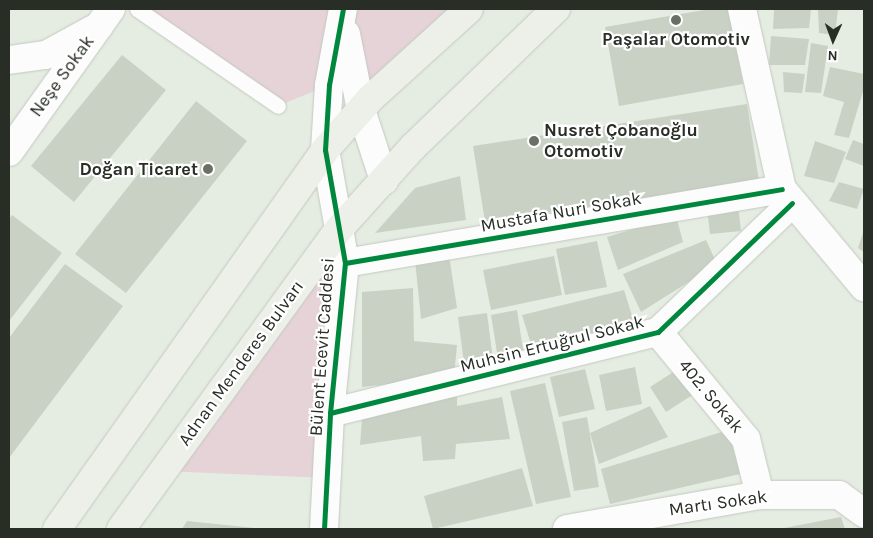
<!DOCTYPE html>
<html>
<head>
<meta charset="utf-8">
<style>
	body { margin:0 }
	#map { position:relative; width:873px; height:538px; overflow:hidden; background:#e5ede2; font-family:Karla,sans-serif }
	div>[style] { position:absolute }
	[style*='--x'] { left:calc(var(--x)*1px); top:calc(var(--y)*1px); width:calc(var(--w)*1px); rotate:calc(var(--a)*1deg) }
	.green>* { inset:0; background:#e6d3d8 }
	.building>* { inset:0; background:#c9d1c5 }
	.roads { filter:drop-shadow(0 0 1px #c3c8c0) drop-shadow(0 0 1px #c3c8c0) }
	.service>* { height:15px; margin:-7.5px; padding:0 7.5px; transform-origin:7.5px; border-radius:7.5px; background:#fbfcfb }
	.minor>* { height:28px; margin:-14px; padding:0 14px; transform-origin:14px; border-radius:14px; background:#fbfcfb }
	.tertiary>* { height:28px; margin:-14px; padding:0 14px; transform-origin:14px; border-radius:14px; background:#fbfcfb }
	.primary>* { height:28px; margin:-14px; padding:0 14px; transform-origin:14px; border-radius:14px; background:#ecf0e9 }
	.cycleway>* { height:5px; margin:-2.5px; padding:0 2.5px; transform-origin:2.5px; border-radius:2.5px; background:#00873e }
	.dots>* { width:14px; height:14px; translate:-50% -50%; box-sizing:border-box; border:2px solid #fff; border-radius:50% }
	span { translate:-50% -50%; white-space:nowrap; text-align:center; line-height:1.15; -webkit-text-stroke:4.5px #fff; paint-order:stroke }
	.poi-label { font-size:18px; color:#282d26; font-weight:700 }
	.left { translate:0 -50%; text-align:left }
	.right { translate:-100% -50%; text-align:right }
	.street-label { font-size:18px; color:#282d26 }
	.frame { position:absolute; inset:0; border:10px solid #282d26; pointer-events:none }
	.north { position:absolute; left:808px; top:15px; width:50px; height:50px; -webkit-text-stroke:4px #fff; paint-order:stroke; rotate:182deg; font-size:14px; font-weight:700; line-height:20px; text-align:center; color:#282d26 }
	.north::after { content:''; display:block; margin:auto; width:18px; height:22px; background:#282d26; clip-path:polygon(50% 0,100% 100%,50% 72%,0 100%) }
</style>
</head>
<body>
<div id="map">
	<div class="green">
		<i style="clip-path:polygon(137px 9px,469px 9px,371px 98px,354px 81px,329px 85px,278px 106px)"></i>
		<i style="clip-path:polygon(340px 228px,328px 478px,162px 471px)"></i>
	</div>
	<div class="building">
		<i style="clip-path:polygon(710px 9px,729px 9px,743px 84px,619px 106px,605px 27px)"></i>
		<i style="clip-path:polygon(774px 9px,811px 9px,809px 28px,773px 29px)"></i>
		<i style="clip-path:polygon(818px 9px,838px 9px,835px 35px,819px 33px)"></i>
		<i style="clip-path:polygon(771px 36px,809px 39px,805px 65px,769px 65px)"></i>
		<i style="clip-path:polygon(811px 43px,828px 46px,821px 93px,805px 92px)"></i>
		<i style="clip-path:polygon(122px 55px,166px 90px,74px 202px,31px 166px)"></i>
		<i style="clip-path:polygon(830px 67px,864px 74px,864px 88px,849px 138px,834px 135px,844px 102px,823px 96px)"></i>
		<i style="clip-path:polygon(783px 72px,805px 74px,802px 93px,784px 92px)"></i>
		<i style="clip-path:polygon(196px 101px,247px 141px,126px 293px,75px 254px)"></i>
		<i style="clip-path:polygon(747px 104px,759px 181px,485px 222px,473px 146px)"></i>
		<i style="clip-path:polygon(853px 140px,864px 144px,864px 166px,845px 159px)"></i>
		<i style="clip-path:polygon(815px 141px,846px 152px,834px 183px,804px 176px)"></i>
		<i style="clip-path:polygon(460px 176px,466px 220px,375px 233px,415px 188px)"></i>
		<i style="clip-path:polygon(839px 182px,864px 189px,857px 209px,829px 201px)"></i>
		<i style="clip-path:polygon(738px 205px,741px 231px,710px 234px,707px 209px)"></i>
		<i style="clip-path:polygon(12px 215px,62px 253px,9px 321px,9px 219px)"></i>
		<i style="clip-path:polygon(676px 216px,683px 242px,618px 270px,607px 237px)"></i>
		<i style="clip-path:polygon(864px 229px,864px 252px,858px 248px)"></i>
		<i style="clip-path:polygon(706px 240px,717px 264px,641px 312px,623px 274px)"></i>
		<i style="clip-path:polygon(597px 241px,607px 287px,565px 295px,556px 249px)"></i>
		<i style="clip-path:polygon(449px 255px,457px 308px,421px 319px,415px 260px)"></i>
		<i style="clip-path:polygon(554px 256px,562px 295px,491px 310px,483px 270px)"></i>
		<i style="clip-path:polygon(65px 264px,123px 306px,9px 458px,9px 338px)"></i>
		<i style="clip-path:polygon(413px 288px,414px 341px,457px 345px,454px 377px,362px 387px,362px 292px)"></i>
		<i style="clip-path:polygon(624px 290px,635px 325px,534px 354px,522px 315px)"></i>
		<i style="clip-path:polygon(517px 310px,524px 356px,498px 359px,491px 315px)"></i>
		<i style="clip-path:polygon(487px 313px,494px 367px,465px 371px,458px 317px)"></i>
		<i style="clip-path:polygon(635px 367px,642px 404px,606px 411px,599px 375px)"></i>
		<i style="clip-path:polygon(585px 369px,595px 409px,559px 417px,550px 377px)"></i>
		<i style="clip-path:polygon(678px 369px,694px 394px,666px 412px,650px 387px)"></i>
		<i style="clip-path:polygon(545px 383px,571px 497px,536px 504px,510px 391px)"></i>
		<i style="clip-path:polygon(457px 396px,457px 406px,502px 397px,510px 439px,456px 444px,455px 459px,423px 461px,421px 436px,360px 445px,362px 418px)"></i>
		<i style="clip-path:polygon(650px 406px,668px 437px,599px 464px,590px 433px)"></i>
		<i style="clip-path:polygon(587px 417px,599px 487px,574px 491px,562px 422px)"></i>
		<i style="clip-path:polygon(728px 430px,740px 474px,610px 504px,601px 469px)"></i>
		<i style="clip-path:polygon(522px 468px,533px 506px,433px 529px,424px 496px)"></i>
		<i style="clip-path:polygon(841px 517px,845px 529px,784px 529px,784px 528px)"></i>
		<i style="clip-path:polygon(187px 521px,255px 528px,255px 529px,182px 529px)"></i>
	</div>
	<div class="roads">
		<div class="service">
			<i style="--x:137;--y:9;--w:171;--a:34.5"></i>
		</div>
		<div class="minor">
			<i style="--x:742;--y:9;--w:184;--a:77.5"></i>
			<i style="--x:782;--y:189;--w:128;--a:50.1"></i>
			<i style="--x:9;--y:60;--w:37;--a:-8"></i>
			<i style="--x:46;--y:55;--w:60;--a:-28.7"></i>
			<i style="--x:99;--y:26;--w:21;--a:-55"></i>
			<i style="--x:9;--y:152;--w:155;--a:-54.5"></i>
			<i style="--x:345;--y:263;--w:443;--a:-9.6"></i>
			<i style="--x:658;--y:332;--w:139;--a:50.6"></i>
			<i style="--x:746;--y:439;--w:58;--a:76"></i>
			<i style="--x:330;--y:413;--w:338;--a:-13.9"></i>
			<i style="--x:658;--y:332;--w:186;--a:-43.9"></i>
			<i style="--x:567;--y:529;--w:196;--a:-10"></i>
			<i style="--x:760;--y:495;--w:79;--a:0"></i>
			<i style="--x:839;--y:495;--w:31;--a:36"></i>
		</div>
		<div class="tertiary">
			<i style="--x:346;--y:34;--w:77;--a:78.8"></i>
			<i style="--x:361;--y:110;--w:74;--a:71.8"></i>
			<i style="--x:324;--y:529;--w:116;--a:-87"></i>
			<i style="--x:330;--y:413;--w:151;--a:-84.3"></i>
			<i style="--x:345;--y:263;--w:115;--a:-100"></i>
			<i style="--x:325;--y:150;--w:65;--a:-86.5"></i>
			<i style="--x:329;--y:85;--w:77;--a:-79.6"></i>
		</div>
		<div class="primary">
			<i style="--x:57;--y:529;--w:464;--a:-54.7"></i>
			<i style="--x:325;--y:150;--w:69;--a:-48.5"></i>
			<i style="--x:371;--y:98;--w:132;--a:-42.2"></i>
			<i style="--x:121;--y:529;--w:372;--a:-54"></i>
			<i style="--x:340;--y:228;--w:109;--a:-48"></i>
			<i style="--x:413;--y:147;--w:199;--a:-44"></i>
		</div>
	</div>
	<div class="cycleway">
		<i style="--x:345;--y:263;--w:443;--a:-9.6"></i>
		<i style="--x:330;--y:413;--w:338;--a:-13.9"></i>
		<i style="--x:658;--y:332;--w:186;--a:-43.9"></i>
		<i style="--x:324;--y:529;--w:116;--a:-87"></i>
		<i style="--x:330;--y:413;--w:151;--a:-84.3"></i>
		<i style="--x:345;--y:263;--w:115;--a:-100"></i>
		<i style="--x:325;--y:150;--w:65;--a:-86.5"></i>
		<i style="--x:329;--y:85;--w:77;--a:-79.6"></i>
	</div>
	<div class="dots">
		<i style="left:676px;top:20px;background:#6a7068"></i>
		<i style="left:534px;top:141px;background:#6a7068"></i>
		<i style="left:208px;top:169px;background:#6a7068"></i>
	</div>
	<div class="poi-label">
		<span style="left:676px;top:39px">Paşalar Otomotiv</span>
		<span class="left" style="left:544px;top:141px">Nusret Çobanoğlu<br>Otomotiv</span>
		<span class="right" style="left:198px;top:169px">Doğan Ticaret</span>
	</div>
	<div class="street-label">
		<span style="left:62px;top:76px;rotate:-54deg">Neşe Sokak</span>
		<span style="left:561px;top:212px;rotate:-10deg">Mustafa Nuri Sokak</span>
		<span style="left:552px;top:344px;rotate:-14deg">Muhsin Ertuğrul Sokak</span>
		<span style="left:322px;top:347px;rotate:-86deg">Bülent Ecevit Caddesi</span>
		<span style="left:241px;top:363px;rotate:-54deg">Adnan Menderes Bulvarı</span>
		<span style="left:711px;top:396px;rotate:50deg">402. Sokak</span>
		<span style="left:718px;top:503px;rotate:-8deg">Martı Sokak</span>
	</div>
	<div class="frame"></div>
	<div class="north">N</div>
</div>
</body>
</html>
